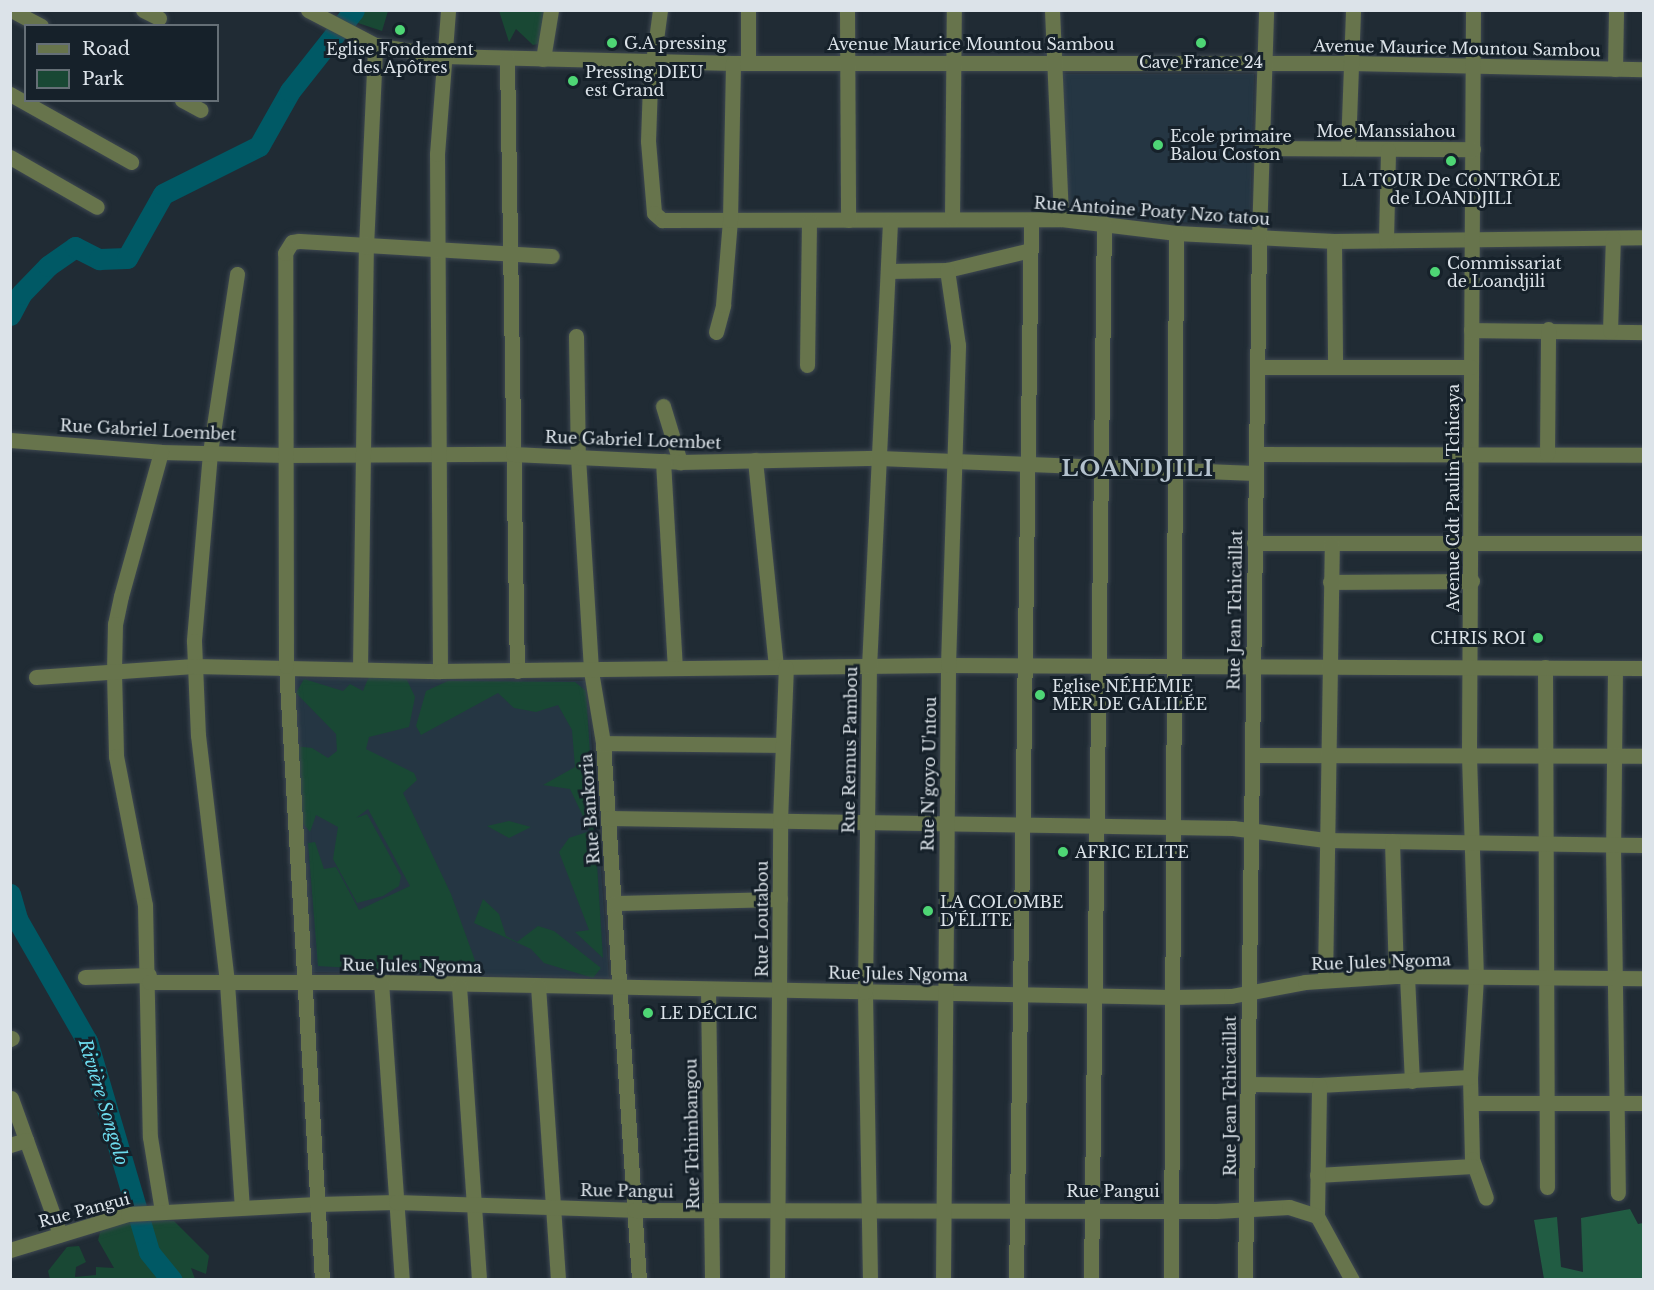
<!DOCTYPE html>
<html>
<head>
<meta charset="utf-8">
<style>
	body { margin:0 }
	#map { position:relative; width:1654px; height:1290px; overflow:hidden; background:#202b34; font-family:"Libre Baskerville",serif }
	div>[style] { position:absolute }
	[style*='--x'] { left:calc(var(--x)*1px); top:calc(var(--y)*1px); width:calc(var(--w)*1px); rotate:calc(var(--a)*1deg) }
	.built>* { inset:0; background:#253643 }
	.green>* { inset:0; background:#194834 }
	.forest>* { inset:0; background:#215c43 }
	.river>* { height:21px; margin:-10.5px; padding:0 10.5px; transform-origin:10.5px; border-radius:10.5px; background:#005965 }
	.roads { filter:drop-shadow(0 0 2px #3e4851) drop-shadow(0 0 2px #3e4851) }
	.minor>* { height:15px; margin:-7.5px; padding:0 7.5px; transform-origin:7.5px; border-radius:7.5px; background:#67744c }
	.dots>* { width:16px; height:16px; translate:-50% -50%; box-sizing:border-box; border:3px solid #16212a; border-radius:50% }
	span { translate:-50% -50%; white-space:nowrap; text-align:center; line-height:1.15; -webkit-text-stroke:6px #16212a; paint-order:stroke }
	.poi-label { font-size:16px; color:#dce3e9 }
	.left { translate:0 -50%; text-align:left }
	.right { translate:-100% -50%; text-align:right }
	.street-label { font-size:16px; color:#dce3e9 }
	.water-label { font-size:18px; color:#6ddcee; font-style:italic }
	.district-label { font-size:22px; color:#b4c2ce; font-weight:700; letter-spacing:1.5px }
	.frame { position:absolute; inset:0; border:12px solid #dce3e9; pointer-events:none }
	.legend { position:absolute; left:24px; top:24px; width:195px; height:78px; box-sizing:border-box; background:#16212a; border:2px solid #656f76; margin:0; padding:8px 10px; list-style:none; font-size:18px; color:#dce3e9 }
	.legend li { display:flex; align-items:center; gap:12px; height:30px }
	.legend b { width:30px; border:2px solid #656f76 }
</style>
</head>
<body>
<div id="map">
	<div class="built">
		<i style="clip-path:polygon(1062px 74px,1254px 74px,1250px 226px,1068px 216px)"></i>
		<i style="clip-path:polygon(289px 678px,587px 681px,609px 978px,310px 972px)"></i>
	</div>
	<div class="green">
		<i style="clip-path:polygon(339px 11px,388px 11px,382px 31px,349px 20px)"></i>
		<i style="clip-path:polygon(499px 11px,551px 11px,547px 42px,533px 45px,516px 29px,509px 42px)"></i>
		<i style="clip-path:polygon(374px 664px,407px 680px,415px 697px,409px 727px,369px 737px,366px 749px,414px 773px,417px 780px,403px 793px,451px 894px,477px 966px,465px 975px,318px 966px,308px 843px,315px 842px,324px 869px,336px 867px,359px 910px,410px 886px,368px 809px,356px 818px,367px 814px,401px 876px,399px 886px,383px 896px,357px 903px,333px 859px,338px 827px,316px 815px,310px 832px,301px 821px,294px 746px,312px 748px,328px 758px,337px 751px,336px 734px,296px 693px,304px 679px,343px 691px,350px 684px,363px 691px)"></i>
		<i style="clip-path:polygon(448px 681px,575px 682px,586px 691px,603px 958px,575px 932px,589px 930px,559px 852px,569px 838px,590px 831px,570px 789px,543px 785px,575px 767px,572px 730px,558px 705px,536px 712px,514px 708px,498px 693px,421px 735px,416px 726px,426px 691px)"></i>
		<i style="clip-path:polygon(509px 821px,531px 827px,509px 838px,487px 826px)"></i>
		<i style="clip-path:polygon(483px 899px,499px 914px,506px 936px,517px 942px,538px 926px,554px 931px,601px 968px,593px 978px,544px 963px,531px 949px,474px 923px)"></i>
		<i style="clip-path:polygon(161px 1219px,174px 1221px,209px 1256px,206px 1274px,191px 1268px,195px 1279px,50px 1279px,48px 1271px,67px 1247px,79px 1246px,86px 1262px,76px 1267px,75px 1277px,96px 1275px,96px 1267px,114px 1268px,98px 1240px,101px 1229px,134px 1220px)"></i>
	</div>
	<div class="forest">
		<i style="clip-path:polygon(1630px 1209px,1638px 1224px,1643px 1223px,1643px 1279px,1544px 1279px,1534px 1220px,1557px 1217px,1561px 1267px,1583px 1272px,1581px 1218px)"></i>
	</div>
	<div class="river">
		<i style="--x:10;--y:315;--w:24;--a:-62"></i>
		<i style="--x:21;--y:294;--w:39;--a:-46"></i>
		<i style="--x:48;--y:266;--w:33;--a:-35"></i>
		<i style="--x:75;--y:247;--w:27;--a:27"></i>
		<i style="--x:99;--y:259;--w:28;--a:-2"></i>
		<i style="--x:127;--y:258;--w:73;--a:-60.6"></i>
		<i style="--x:163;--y:194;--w:107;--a:-26.6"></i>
		<i style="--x:259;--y:146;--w:63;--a:-60.6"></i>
		<i style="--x:290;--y:91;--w:103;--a:-51.7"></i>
		<i style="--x:10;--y:894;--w:26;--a:74"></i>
		<i style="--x:17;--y:919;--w:141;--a:60.2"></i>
		<i style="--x:87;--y:1041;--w:220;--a:73.6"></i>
		<i style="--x:149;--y:1252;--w:36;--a:51"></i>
	</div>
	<div class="roads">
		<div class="minor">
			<i style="--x:11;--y:10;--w:34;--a:28"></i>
			<i style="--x:143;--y:10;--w:18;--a:27"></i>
			<i style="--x:308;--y:10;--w:76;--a:27.6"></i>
			<i style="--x:375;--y:45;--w:69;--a:9.2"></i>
			<i style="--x:443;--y:56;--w:290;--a:1.4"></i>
			<i style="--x:733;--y:63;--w:617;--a:0"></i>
			<i style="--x:1350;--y:63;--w:294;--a:1.2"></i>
			<i style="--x:660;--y:10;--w:75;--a:97.7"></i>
			<i style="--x:650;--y:84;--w:57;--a:92"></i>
			<i style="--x:648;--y:141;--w:72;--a:85.2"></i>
			<i style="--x:654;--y:213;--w:11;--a:41"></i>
			<i style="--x:662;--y:220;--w:399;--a:-0.1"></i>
			<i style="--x:1061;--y:219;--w:116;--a:6.9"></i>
			<i style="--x:1176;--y:233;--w:158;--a:2.9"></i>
			<i style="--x:1334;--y:241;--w:310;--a:-0.7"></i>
			<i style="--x:748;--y:10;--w:53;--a:90"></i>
			<i style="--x:847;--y:10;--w:210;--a:89.7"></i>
			<i style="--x:1052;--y:10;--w:209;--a:87.5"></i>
			<i style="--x:1473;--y:10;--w:746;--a:90.31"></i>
			<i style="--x:1469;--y:756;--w:221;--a:88.2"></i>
			<i style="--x:1476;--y:977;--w:100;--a:93.4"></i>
			<i style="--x:1470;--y:1077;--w:82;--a:88.6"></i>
			<i style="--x:1472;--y:1159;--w:41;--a:70.3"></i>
			<i style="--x:507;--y:58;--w:613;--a:89.07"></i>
			<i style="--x:543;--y:59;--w:50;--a:-80.7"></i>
			<i style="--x:1615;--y:69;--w:59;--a:-89"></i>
			<i style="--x:10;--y:94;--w:139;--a:29.3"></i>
			<i style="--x:182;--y:100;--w:21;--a:28"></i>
			<i style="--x:1262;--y:148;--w:211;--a:0.3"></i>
			<i style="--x:1348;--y:148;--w:138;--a:-87.9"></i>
			<i style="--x:10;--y:157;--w:100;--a:29.9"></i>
			<i style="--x:952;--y:219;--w:209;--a:-89.5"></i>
			<i style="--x:1386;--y:240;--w:90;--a:-88.7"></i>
			<i style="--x:1334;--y:241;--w:126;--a:89.5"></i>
			<i style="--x:888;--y:271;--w:59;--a:-1"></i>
			<i style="--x:947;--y:270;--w:86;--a:-13.4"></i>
			<i style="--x:237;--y:274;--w:181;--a:98.6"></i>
			<i style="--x:210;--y:453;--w:189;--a:94.9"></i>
			<i style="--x:194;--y:641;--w:94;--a:87.6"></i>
			<i style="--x:198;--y:735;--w:250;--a:83.3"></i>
			<i style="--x:227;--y:983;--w:225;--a:86.2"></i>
			<i style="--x:1471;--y:330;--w:173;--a:0.7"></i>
			<i style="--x:1610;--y:331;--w:93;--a:-88.2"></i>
			<i style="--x:716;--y:332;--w:28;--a:-75"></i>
			<i style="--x:723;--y:305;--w:85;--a:-85.3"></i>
			<i style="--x:730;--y:220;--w:157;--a:-88.9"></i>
			<i style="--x:576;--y:336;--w:121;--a:89.1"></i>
			<i style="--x:578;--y:457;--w:214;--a:86.5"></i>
			<i style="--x:591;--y:671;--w:73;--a:80.5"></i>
			<i style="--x:603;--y:743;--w:538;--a:86.16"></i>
			<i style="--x:807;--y:365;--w:144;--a:-89.2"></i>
			<i style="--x:1258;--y:367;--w:213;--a:0"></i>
			<i style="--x:663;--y:406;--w:59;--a:73.1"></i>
			<i style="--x:10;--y:440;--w:151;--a:4.5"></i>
			<i style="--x:161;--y:452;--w:125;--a:1.4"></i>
			<i style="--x:286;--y:455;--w:227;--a:-0.3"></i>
			<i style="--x:513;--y:454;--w:167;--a:2.7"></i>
			<i style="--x:680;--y:462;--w:199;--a:-1.2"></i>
			<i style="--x:879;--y:458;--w:376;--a:2.3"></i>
			<i style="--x:161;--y:452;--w:149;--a:105.5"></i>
			<i style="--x:121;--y:596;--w:29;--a:102"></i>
			<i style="--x:115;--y:624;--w:48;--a:91.2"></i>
			<i style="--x:114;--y:672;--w:84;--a:88.6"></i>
			<i style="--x:116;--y:756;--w:152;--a:79"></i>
			<i style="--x:145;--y:905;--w:232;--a:88.8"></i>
			<i style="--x:150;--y:1137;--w:75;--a:80.8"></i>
			<i style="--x:1256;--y:454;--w:388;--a:0.1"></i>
			<i style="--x:1547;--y:454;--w:125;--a:-89.5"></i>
			<i style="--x:755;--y:460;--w:207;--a:84.2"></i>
			<i style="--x:663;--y:461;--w:207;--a:86.7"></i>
			<i style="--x:1254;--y:543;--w:390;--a:0"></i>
			<i style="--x:1330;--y:582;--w:142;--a:-0.4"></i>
			<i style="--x:1545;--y:667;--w:520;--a:89.78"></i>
			<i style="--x:360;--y:668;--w:421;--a:-89.2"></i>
			<i style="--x:366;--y:247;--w:202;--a:-87.4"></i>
			<i style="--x:1615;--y:668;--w:177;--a:90.6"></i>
			<i style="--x:1613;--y:845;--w:348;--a:89.2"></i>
			<i style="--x:440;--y:671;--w:517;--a:-90.33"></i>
			<i style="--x:437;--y:154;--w:144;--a:-85.6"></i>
			<i style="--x:36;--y:677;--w:158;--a:-4"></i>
			<i style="--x:194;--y:666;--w:246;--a:1.2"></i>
			<i style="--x:440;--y:671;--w:508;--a:-0.68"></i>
			<i style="--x:948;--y:665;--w:696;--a:0.25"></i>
			<i style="--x:603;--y:743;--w:179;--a:0.6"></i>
			<i style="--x:1252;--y:755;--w:392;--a:0.1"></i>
			<i style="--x:609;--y:818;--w:624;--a:0.92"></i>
			<i style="--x:1233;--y:828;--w:93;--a:7.4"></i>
			<i style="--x:1325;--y:840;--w:319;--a:0.9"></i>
			<i style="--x:1392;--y:841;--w:135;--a:88.3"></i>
			<i style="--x:615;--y:903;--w:165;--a:-1.4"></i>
			<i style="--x:1407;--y:976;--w:105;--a:87.3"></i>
			<i style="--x:85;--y:977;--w:64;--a:-1.8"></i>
			<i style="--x:1325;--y:980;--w:435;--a:-89.1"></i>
			<i style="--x:149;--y:982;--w:232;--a:0"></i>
			<i style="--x:381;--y:982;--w:791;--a:1.09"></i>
			<i style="--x:1172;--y:997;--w:59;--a:-1"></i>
			<i style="--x:1231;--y:996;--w:75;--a:-10.7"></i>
			<i style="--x:1305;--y:982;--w:91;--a:-3.8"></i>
			<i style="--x:1396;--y:976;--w:248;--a:0.5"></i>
			<i style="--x:381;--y:982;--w:299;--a:86"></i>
			<i style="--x:459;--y:986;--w:295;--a:86.1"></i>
			<i style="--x:538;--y:986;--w:295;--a:86.1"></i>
			<i style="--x:708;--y:989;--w:291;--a:89.2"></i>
			<i style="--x:10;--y:1039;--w:2;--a:-27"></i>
			<i style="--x:1249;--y:1084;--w:70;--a:0.8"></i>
			<i style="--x:1319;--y:1085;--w:151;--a:-3"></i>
			<i style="--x:11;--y:1098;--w:145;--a:70.2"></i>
			<i style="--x:1471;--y:1103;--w:173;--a:0"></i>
			<i style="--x:10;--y:1145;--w:17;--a:-17"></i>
			<i style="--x:1317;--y:1175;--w:156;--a:-3.3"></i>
			<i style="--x:1317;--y:1216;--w:131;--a:-89.1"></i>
			<i style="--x:1317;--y:1216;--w:73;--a:61.3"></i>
			<i style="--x:10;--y:1250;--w:123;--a:-17"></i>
			<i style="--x:128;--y:1214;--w:189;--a:-3"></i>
			<i style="--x:317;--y:1204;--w:79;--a:-1.5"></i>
			<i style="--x:396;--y:1202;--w:238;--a:1.9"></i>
			<i style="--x:634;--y:1210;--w:582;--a:0.1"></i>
			<i style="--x:1216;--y:1211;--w:73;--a:-3.1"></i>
			<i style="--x:1289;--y:1207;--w:29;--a:18"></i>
			<i style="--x:322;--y:1280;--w:615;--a:-93.36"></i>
			<i style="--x:286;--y:666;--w:413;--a:-90.1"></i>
			<i style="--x:285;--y:253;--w:13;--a:-58"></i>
			<i style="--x:292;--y:242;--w:7;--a:-8"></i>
			<i style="--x:299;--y:241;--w:253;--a:3.4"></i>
			<i style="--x:777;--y:1280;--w:459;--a:-89.6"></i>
			<i style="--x:780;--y:821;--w:154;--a:-87.8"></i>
			<i style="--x:870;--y:1280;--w:288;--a:-91"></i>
			<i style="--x:865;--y:992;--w:325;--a:-89.3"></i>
			<i style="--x:869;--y:667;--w:446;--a:-87.3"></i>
			<i style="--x:943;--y:1280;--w:615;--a:-89.53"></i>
			<i style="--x:948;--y:665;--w:320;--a:-88.2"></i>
			<i style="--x:958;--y:345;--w:76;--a:-98.3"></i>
			<i style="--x:1016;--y:1280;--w:1060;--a:-89.19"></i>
			<i style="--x:1091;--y:1280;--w:1057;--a:-89.3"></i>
			<i style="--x:1171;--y:1280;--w:1047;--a:-89.73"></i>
			<i style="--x:1245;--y:1280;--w:1043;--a:-89.23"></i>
			<i style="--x:1259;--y:237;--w:227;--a:-88.2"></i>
		</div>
	</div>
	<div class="dots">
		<i style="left:400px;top:30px;background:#4ed675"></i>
		<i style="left:612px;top:43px;background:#4ed675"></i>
		<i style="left:1201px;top:43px;background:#4ed675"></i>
		<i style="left:573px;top:81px;background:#4ed675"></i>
		<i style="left:1158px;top:145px;background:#4ed675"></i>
		<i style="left:1451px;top:161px;background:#4ed675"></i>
		<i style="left:1435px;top:272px;background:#4ed675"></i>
		<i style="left:1538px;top:638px;background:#4ed675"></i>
		<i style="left:1040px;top:695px;background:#4ed675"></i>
		<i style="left:1063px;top:852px;background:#4ed675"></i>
		<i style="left:928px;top:911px;background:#4ed675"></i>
		<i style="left:648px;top:1013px;background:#4ed675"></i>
	</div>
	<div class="poi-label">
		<span class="left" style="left:624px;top:43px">G.A pressing</span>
		<span style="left:400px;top:58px">Eglise Fondement<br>des Apôtres</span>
		<span style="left:1201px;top:62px">Cave France 24</span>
		<span class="left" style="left:585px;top:81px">Pressing DIEU<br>est Grand</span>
		<span class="left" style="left:1170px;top:145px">Ecole primaire<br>Balou Coston</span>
		<span style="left:1451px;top:189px">LA TOUR De CONTRÔLE<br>de LOANDJILI</span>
		<span class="left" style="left:1447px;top:272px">Commissariat<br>de Loandjili</span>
		<span class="right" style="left:1526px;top:638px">CHRIS ROI</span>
		<span class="left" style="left:1052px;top:695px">Eglise NÉHÉMIE<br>MER DE GALILÉE</span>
		<span class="left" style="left:1075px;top:852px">AFRIC ELITE</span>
		<span class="left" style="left:940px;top:911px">LA COLOMBE<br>D'ÉLITE</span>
		<span class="left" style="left:660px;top:1013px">LE DÉCLIC</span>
	</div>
	<div class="street-label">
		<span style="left:971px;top:44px">Avenue Maurice Mountou Sambou</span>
		<span style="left:1457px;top:48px;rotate:1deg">Avenue Maurice Mountou Sambou</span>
		<span style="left:1386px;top:131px">Moe Manssiahou</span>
		<span style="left:1152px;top:211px;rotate:4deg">Rue Antoine Poaty Nzo tatou</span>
		<span style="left:148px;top:430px;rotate:3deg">Rue Gabriel Loembet</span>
		<span style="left:633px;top:440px;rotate:2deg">Rue Gabriel Loembet</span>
		<span style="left:1453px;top:498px;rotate:-90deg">Avenue Cdt Paulin Tchicaya</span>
		<span style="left:1235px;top:610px;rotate:-89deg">Rue Jean Tchicaillat</span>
		<span style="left:850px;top:750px;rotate:-89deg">Rue Remus Pambou</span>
		<span style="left:929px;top:774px;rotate:-89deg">Rue N'goyo U'ntou</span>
		<span style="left:590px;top:809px;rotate:-94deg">Rue Bankoria</span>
		<span style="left:762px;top:919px;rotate:-90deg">Rue Loutabou</span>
		<span style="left:1381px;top:962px;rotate:-2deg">Rue Jules Ngoma</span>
		<span style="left:412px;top:966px;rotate:1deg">Rue Jules Ngoma</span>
		<span style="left:898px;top:974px;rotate:1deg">Rue Jules Ngoma</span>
		<span style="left:1230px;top:1096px;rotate:-90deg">Rue Jean Tchicaillat</span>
		<span style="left:692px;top:1134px;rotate:-91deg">Rue Tchimbangou</span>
		<span style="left:627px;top:1191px;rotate:1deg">Rue Pangui</span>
		<span style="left:1113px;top:1191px">Rue Pangui</span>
		<span style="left:84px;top:1210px;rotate:-15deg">Rue Pangui</span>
	</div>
	<div class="water-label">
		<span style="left:103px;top:1102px;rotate:73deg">Rivière Songolo</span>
	</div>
	<div class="district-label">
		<span style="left:1138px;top:469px">LOANDJILI</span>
	</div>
	<div class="frame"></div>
	<ul class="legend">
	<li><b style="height:8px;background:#67744c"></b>Road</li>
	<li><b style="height:16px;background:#194834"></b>Park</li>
	</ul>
</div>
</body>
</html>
